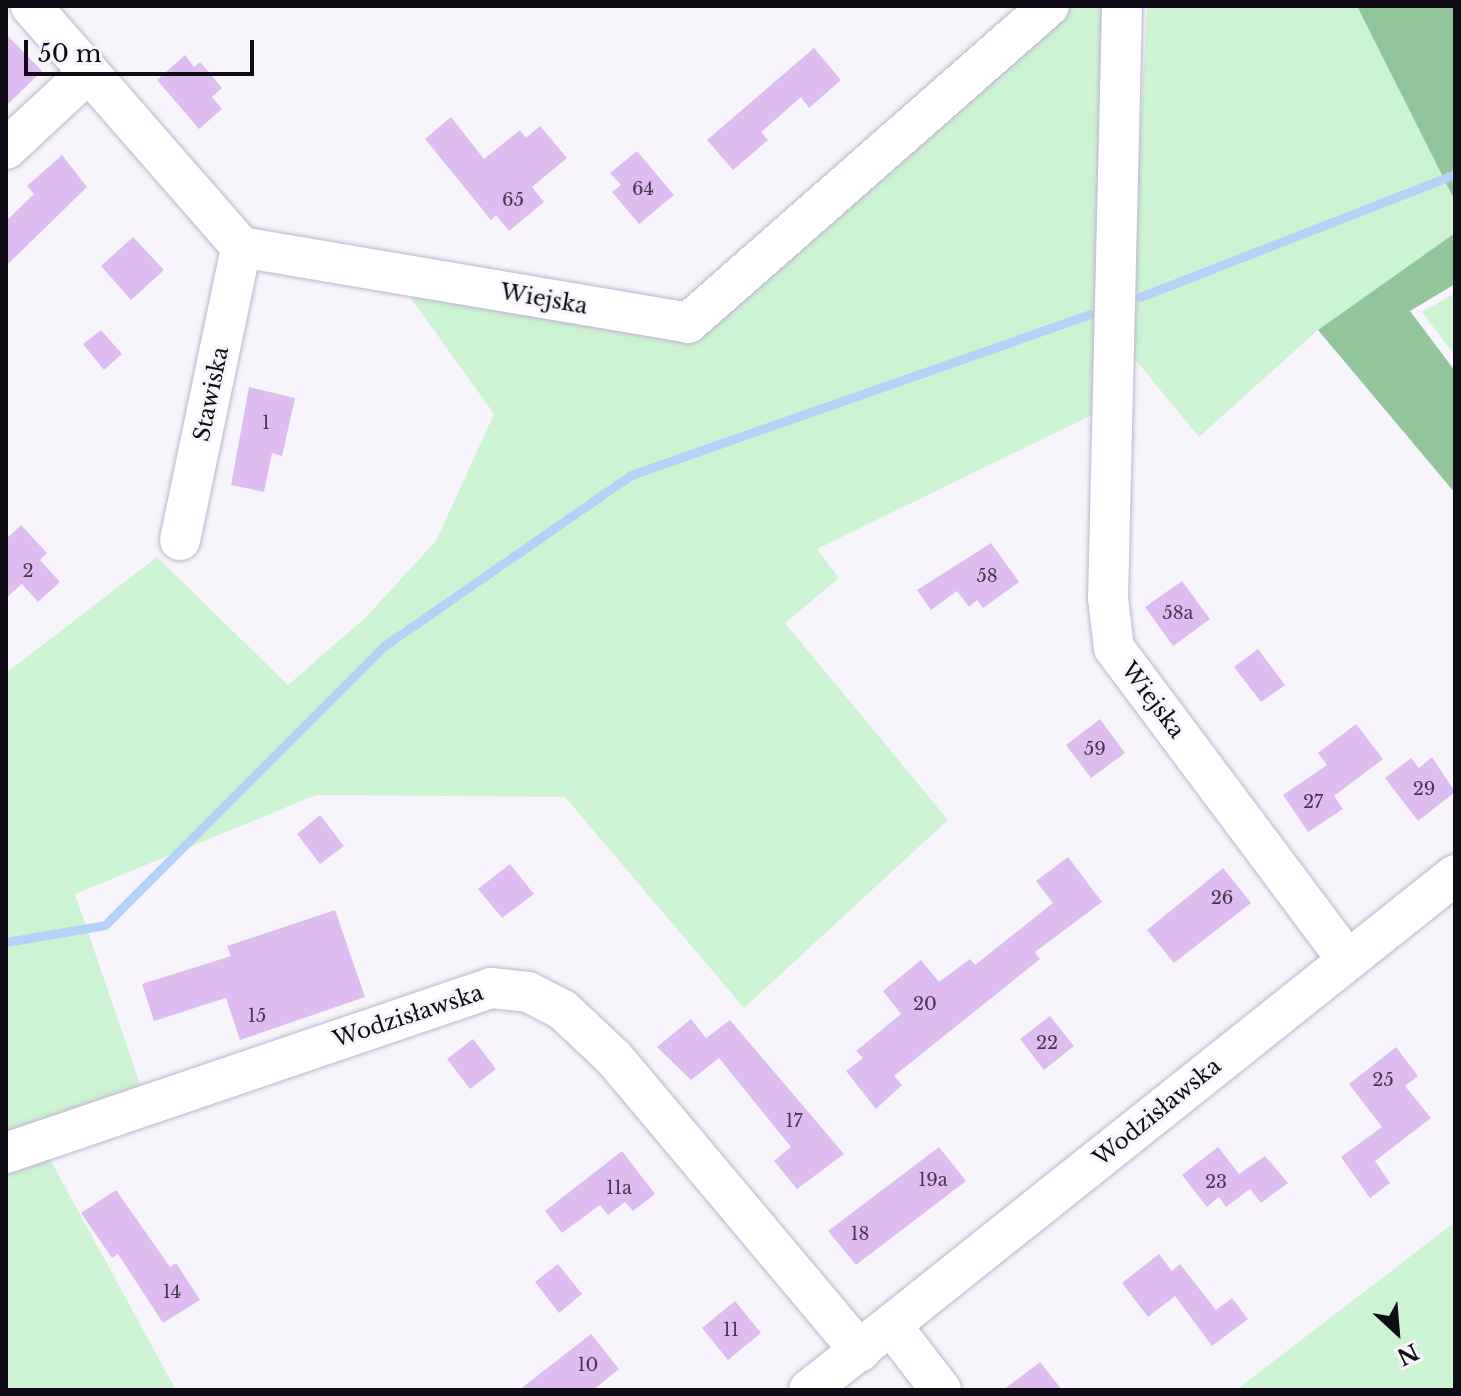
<!DOCTYPE html>
<html>
<head>
<meta charset="utf-8">
<style>
	body { margin:0 }
	#map { position:relative; width:1461px; height:1396px; overflow:hidden; background:#f7f5fb; font-family:"Libre Baskerville",serif }
	div>[style] { position:absolute }
	[style*='--x'] { left:calc(var(--x)*1px); top:calc(var(--y)*1px); width:calc(var(--w)*1px); rotate:calc(var(--a)*1deg) }
	.green>* { inset:0; background:#ccf4d2 }
	.forest>* { inset:0; background:#93c59b }
	.stream>* { height:9px; margin:-4.5px; padding:0 4.5px; transform-origin:4.5px; border-radius:4.5px; background:#b5d1f9 }
	.building>* { inset:0; background:#dfbcf0 }
	.roads { filter:drop-shadow(0 0 2px #bdb4cf) drop-shadow(0 0 2px #bdb4cf) }
	.minor>* { height:40px; margin:-20px; padding:0 20px; transform-origin:20px; border-radius:20px; background:#fff }
	span { translate:-50% -50%; white-space:nowrap; text-align:center; line-height:1.15; -webkit-text-stroke:6px #f7f5fb; paint-order:stroke }
	.number-label { font-size:18px; color:#43384c }
	.number-label span { -webkit-text-stroke-width:0 }
	.street-label { font-size:22px; color:#0f0c15 }
	.frame { position:absolute; inset:0; border:8px solid #0f0c15; pointer-events:none }
	.north { position:absolute; left:1357px; top:1292px; width:80px; height:80px; -webkit-text-stroke:6px #f7f5fb; paint-order:stroke; rotate:154deg; font-size:22px; font-weight:700; line-height:32px; text-align:center; color:#0f0c15 }
	.north::after { content:''; display:block; margin:auto; width:28px; height:36px; background:#0f0c15; clip-path:polygon(50% 0,100% 100%,50% 72%,0 100%) }
	.scale { position:absolute; left:24px; top:40px; width:230px; height:36px; box-sizing:border-box; border:4px solid #0f0c15; border-top:0; padding-left:10px; font-size:24px; line-height:28px; white-space:nowrap; color:#0f0c15; -webkit-text-stroke:6px #f7f5fb; paint-order:stroke }
</style>
</head>
<body>
<div id="map">
	<div class="green">
		<i style="clip-path:polygon(1068px 6px,1106px 6px,1102px 410px,817px 549px,839px 578px,785px 623px,948px 820px,744px 1008px,565px 797px,316px 795px,75px 894px,143px 1093px,34px 1130px,176px 1390px,6px 1390px,6px 673px,157px 557px,288px 685px,365px 618px,436px 541px,494px 414px,408px 294px,691px 342px)"></i>
		<i style="clip-path:polygon(1147px 6px,1357px 6px,1455px 201px,1455px 233px,1318px 330px,1199px 437px,1129px 352px)"></i>
		<i style="clip-path:polygon(1455px 293px,1455px 356px,1422px 312px)"></i>
		<i style="clip-path:polygon(1455px 1222px,1455px 1390px,1236px 1390px)"></i>
	</div>
	<div class="forest">
		<i style="clip-path:polygon(1357px 6px,1455px 6px,1455px 201px)"></i>
		<i style="clip-path:polygon(1455px 233px,1455px 284px,1410px 311px,1455px 371px,1455px 493px,1318px 330px)"></i>
	</div>
	<div class="stream">
		<i style="--x:1140;--y:297;--w:338;--a:-21.3"></i>
		<i style="--x:6;--y:942;--w:100;--a:-9.7"></i>
		<i style="--x:105;--y:925;--w:395;--a:-45"></i>
		<i style="--x:384;--y:646;--w:300;--a:-34.7"></i>
		<i style="--x:631;--y:475;--w:486;--a:-19.3"></i>
	</div>
	<div class="building">
		<i style="clip-path:polygon(6px 34px,42px 71px,6px 106px)"></i>
		<i style="clip-path:polygon(814px 48px,841px 80px,809px 108px,801px 97px,761px 132px,768px 140px,733px 170px,707px 140px)"></i>
		<i style="clip-path:polygon(185px 55px,194px 67px,200px 62px,222px 88px,212px 97px,222px 109px,199px 129px,157px 80px)"></i>
		<i style="clip-path:polygon(451px 117px,484px 159px,520px 130px,526px 138px,540px 126px,567px 158px,532px 187px,544px 202px,509px 231px,496px 215px,491px 220px,425px 139px)"></i>
		<i style="clip-path:polygon(637px 151px,674px 195px,639px 224px,612px 192px,621px 185px,610px 173px)"></i>
		<i style="clip-path:polygon(62px 155px,87px 187px,6px 266px,6px 221px,34px 194px,27px 186px)"></i>
		<i style="clip-path:polygon(133px 237px,164px 270px,131px 300px,101px 266px)"></i>
		<i style="clip-path:polygon(101px 330px,122px 354px,104px 370px,83px 344px)"></i>
		<i style="clip-path:polygon(249px 387px,295px 398px,282px 456px,272px 453px,264px 492px,231px 485px)"></i>
		<i style="clip-path:polygon(21px 525px,47px 553px,40px 560px,60px 582px,38px 602px,22px 584px,6px 598px,6px 539px)"></i>
		<i style="clip-path:polygon(991px 543px,1019px 582px,983px 608px,977px 600px,969px 607px,957px 591px,931px 610px,917px 590px)"></i>
		<i style="clip-path:polygon(1182px 581px,1210px 619px,1173px 646px,1145px 607px)"></i>
		<i style="clip-path:polygon(1258px 649px,1285px 685px,1261px 702px,1234px 667px)"></i>
		<i style="clip-path:polygon(1100px 719px,1125px 753px,1091px 778px,1066px 745px)"></i>
		<i style="clip-path:polygon(1356px 724px,1383px 759px,1334px 796px,1343px 809px,1308px 832px,1283px 795px,1327px 765px,1318px 753px)"></i>
		<i style="clip-path:polygon(1432px 757px,1455px 792px,1418px 821px,1385px 778px,1411px 758px,1419px 768px)"></i>
		<i style="clip-path:polygon(320px 815px,344px 846px,320px 864px,297px 834px)"></i>
		<i style="clip-path:polygon(1068px 857px,1102px 902px,1035px 952px,1040px 959px,894px 1076px,902px 1085px,876px 1109px,846px 1071px,863px 1058px,856px 1051px,901px 1014px,883px 991px,921px 960px,939px 982px,970px 959px,975px 965px,1053px 903px,1036px 881px)"></i>
		<i style="clip-path:polygon(510px 864px,534px 894px,502px 918px,478px 889px)"></i>
		<i style="clip-path:polygon(1223px 868px,1251px 903px,1174px 963px,1147px 930px)"></i>
		<i style="clip-path:polygon(335px 910px,365px 997px,240px 1040px,226px 998px,154px 1021px,142px 984px,231px 956px,227px 946px)"></i>
		<i style="clip-path:polygon(1050px 1016px,1074px 1046px,1044px 1070px,1020px 1039px)"></i>
		<i style="clip-path:polygon(691px 1019px,706px 1038px,730px 1020px,844px 1154px,797px 1189px,774px 1161px,791px 1147px,719px 1058px,691px 1080px,657px 1047px)"></i>
		<i style="clip-path:polygon(473px 1039px,496px 1069px,470px 1089px,447px 1059px)"></i>
		<i style="clip-path:polygon(1396px 1047px,1418px 1076px,1405px 1086px,1431px 1118px,1375px 1161px,1390px 1183px,1370px 1198px,1341px 1157px,1382px 1127px,1349px 1084px)"></i>
		<i style="clip-path:polygon(939px 1147px,966px 1181px,856px 1265px,828px 1231px)"></i>
		<i style="clip-path:polygon(1218px 1147px,1239px 1174px,1265px 1156px,1288px 1183px,1261px 1203px,1250px 1189px,1226px 1207px,1219px 1197px,1207px 1207px,1182px 1175px)"></i>
		<i style="clip-path:polygon(622px 1151px,655px 1194px,633px 1211px,625px 1202px,608px 1215px,600px 1205px,562px 1233px,545px 1211px)"></i>
		<i style="clip-path:polygon(116px 1190px,170px 1267px,176px 1263px,200px 1300px,163px 1323px,118px 1254px,112px 1258px,81px 1213px)"></i>
		<i style="clip-path:polygon(1159px 1254px,1172px 1271px,1180px 1264px,1216px 1310px,1232px 1298px,1248px 1319px,1212px 1346px,1175px 1296px,1148px 1317px,1122px 1283px)"></i>
		<i style="clip-path:polygon(558px 1264px,582px 1294px,559px 1313px,535px 1282px)"></i>
		<i style="clip-path:polygon(735px 1301px,761px 1333px,728px 1360px,702px 1328px)"></i>
		<i style="clip-path:polygon(591px 1334px,619px 1369px,593px 1390px,519px 1390px)"></i>
		<i style="clip-path:polygon(1040px 1362px,1062px 1390px,1003px 1390px)"></i>
	</div>
	<div class="roads">
		<div class="minor">
			<i style="--x:31;--y:6;--w:320;--a:48.9"></i>
			<i style="--x:241;--y:247;--w:453;--a:9.6"></i>
			<i style="--x:688;--y:323;--w:480;--a:-41.3"></i>
			<i style="--x:1122;--y:6;--w:592;--a:91.35"></i>
			<i style="--x:1108;--y:598;--w:50;--a:83.2"></i>
			<i style="--x:1114;--y:648;--w:389;--a:53.2"></i>
			<i style="--x:6;--y:149;--w:113;--a:-42.9"></i>
			<i style="--x:180;--y:540;--w:299;--a:-78.2"></i>
			<i style="--x:6;--y:1153;--w:512;--a:-18.79"></i>
			<i style="--x:491;--y:988;--w:37;--a:6"></i>
			<i style="--x:528;--y:992;--w:39;--a:27"></i>
			<i style="--x:563;--y:1010;--w:70;--a:43.3"></i>
			<i style="--x:614;--y:1058;--w:383;--a:50"></i>
			<i style="--x:891;--y:1325;--w:82;--a:52.4"></i>
			<i style="--x:809;--y:1390;--w:826;--a:-38.56"></i>
		</div>
	</div>
	<div class="number-label">
		<span style="left:643px;top:189px">64</span>
		<span style="left:513px;top:200px">65</span>
		<span style="left:266px;top:423px">1</span>
		<span style="left:28px;top:571px">2</span>
		<span style="left:987px;top:576px">58</span>
		<span style="left:1178px;top:613px">58a</span>
		<span style="left:1095px;top:749px">59</span>
		<span style="left:1424px;top:789px">29</span>
		<span style="left:1313px;top:802px">27</span>
		<span style="left:1222px;top:898px">26</span>
		<span style="left:925px;top:1004px">20</span>
		<span style="left:257px;top:1016px">15</span>
		<span style="left:1047px;top:1043px">22</span>
		<span style="left:1383px;top:1080px">25</span>
		<span style="left:794px;top:1121px">17</span>
		<span style="left:933px;top:1180px">19a</span>
		<span style="left:1216px;top:1182px">23</span>
		<span style="left:619px;top:1188px">11a</span>
		<span style="left:860px;top:1234px">18</span>
		<span style="left:172px;top:1292px">14</span>
		<span style="left:731px;top:1330px">11</span>
		<span style="left:588px;top:1365px">10</span>
	</div>
	<div class="street-label">
		<span style="left:544px;top:299px;rotate:10deg">Wiejska</span>
		<span style="left:211px;top:394px;rotate:-78deg">Stawiska</span>
		<span style="left:1153px;top:700px;rotate:53deg">Wiejska</span>
		<span style="left:408px;top:1016px;rotate:-18deg">Wodzisławska</span>
		<span style="left:1157px;top:1112px;rotate:-39deg">Wodzisławska</span>
	</div>
	<div class="frame"></div>
	<div class="north">N</div>
	<div class="scale">50 m</div>
</div>
</body>
</html>
